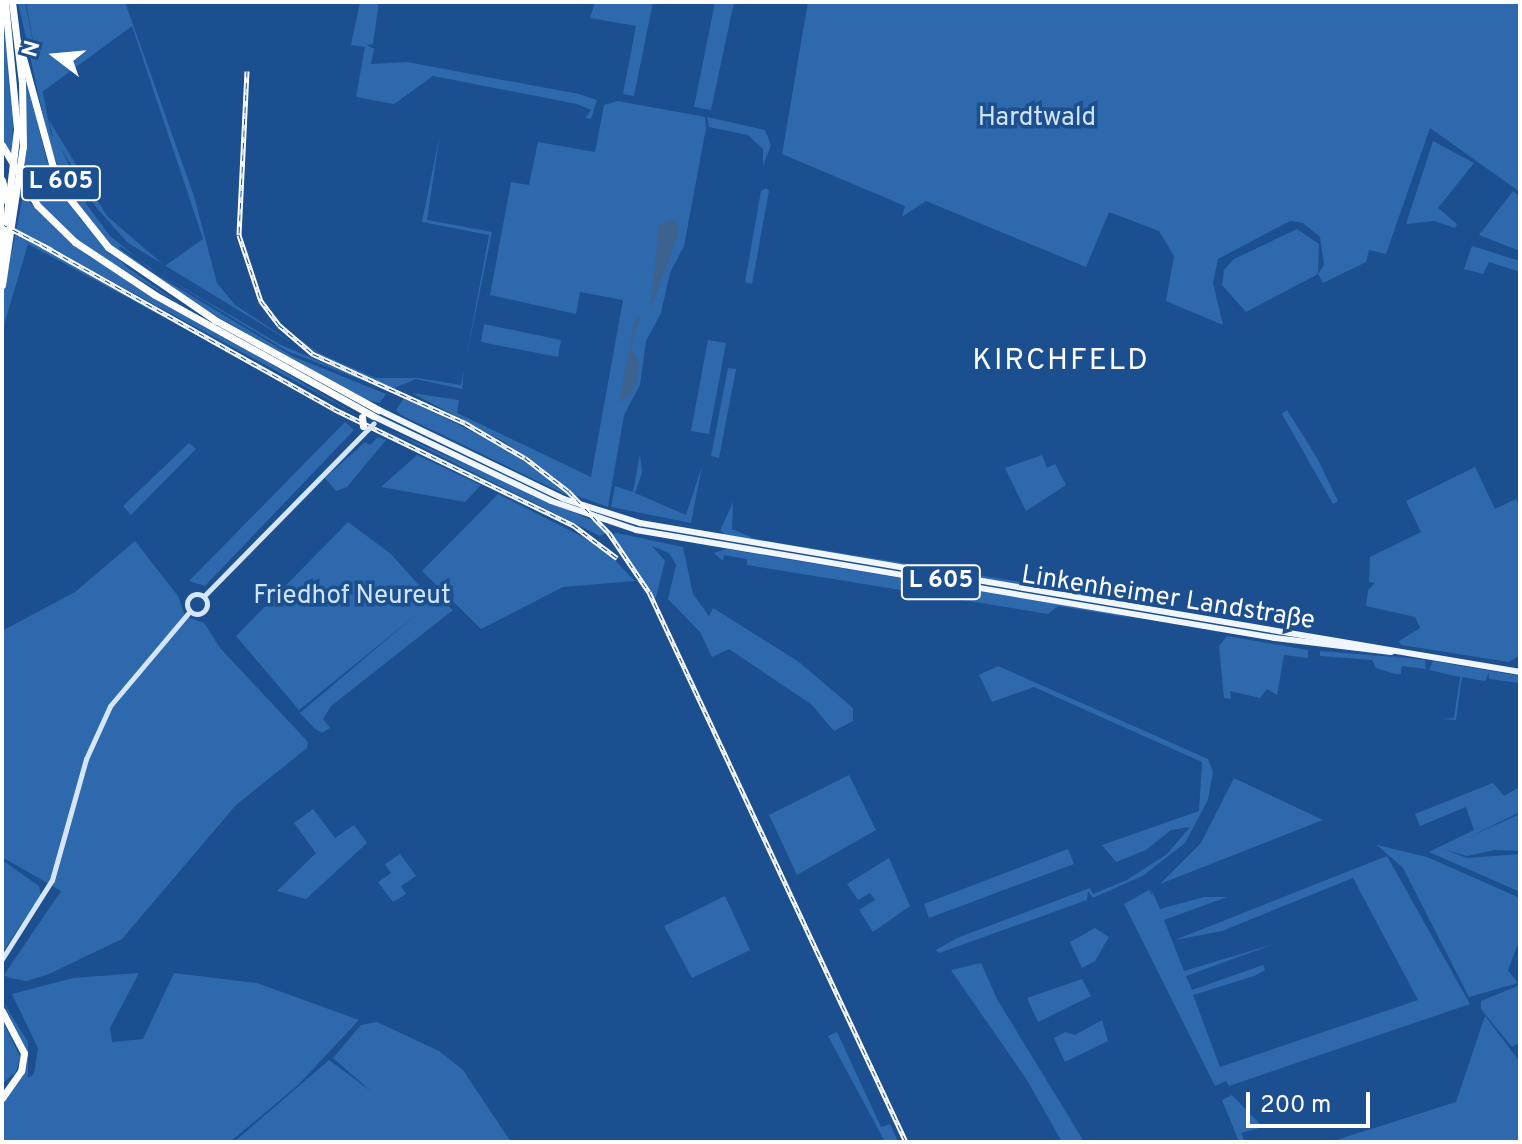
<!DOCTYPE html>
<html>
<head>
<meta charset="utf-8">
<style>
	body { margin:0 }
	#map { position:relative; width:1522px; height:1144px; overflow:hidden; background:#1b4f8f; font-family:Overpass,sans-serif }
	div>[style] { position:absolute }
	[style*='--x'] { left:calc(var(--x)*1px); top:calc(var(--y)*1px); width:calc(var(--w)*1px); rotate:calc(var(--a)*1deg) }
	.green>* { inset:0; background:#2e69ad }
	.water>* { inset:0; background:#3c6290 }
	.secondary>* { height:5px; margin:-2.5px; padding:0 2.5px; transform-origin:2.5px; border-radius:2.5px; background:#d6e6fa }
	.secondary>.ring { margin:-2.5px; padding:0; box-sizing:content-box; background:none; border:5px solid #d6e6fa; border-radius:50% }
	.primary>* { height:6px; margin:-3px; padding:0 3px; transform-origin:3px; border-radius:3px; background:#f0f6ff }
	.highway>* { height:7px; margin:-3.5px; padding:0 3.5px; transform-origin:3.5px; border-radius:3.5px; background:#fff }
	.rail>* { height:5px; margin-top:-2.5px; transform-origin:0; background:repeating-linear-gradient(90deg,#1b4f8f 0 6px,#fff 0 12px); box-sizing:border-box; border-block:2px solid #fff }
	.secondary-bridge>* { height:5px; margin:-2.5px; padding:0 2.5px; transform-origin:2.5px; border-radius:2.5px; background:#d6e6fa }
	.highway-bridge>* { height:7px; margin:-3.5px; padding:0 3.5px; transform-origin:3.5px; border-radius:3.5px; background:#fff }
	span { translate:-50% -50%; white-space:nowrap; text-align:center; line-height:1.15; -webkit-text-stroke:7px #1b4f8f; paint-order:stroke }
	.shield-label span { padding:2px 6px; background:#1b4f8f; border:2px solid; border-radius:6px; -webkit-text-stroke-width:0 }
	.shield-label { font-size:24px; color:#fff; font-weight:700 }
	.park-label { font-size:26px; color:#cfe3fa }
	.street-label { font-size:26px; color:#fff }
	.quarter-label { font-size:30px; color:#fff; letter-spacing:2px }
	.frame { position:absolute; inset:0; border:4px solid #fff; pointer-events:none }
	.north { position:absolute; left:16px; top:16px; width:80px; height:80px; -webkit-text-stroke:6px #1b4f8f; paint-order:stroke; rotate:286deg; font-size:22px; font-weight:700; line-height:32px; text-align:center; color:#fff }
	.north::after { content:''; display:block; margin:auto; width:28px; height:36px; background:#fff; clip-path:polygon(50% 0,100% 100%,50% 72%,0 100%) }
	.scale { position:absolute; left:1246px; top:1092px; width:124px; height:36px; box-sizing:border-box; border:4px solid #fff; border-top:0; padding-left:10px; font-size:24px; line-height:28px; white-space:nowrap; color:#fff; -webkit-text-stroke:6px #1b4f8f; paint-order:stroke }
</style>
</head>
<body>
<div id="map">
	<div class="green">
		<i style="clip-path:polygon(18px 2px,25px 2px,51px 134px,53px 137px,49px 120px,107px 216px,165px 266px,203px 239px,132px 26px,42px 92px,26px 2px,125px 2px,194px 196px,217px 283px,235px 305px,296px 345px,128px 243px,95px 206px,61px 148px,87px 205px,110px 236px,148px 267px,281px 345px,390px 391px,287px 351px,158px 273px,120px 246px,119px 248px,152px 272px,292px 356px,386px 394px,380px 403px,366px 400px,193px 303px,116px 250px,100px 233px,69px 190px,51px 151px)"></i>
		<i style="clip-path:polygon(360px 2px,379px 2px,373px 44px,367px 45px,374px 49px,371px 64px,407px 62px,579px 94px,597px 100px,591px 119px,585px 118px,591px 110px,577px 104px,433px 76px,394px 104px,356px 97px,365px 47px,351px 45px)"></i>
		<i style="clip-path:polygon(595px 2px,653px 2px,634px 96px,623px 94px,636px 26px,590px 18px)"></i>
		<i style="clip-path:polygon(715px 2px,734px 2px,711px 110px,694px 107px)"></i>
		<i style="clip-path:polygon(808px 2px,1520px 2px,1520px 192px,1430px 128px,1386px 254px,1369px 250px,1366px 262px,1323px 283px,1318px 274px,1246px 312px,1222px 285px,1224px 270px,1234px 259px,1297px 229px,1319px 244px,1318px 274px,1324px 265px,1320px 237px,1303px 223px,1290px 221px,1218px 259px,1213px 283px,1223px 325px,1166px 301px,1174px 256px,1159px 231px,1109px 212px,1086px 267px,926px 201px,902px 217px,905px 206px,782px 154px)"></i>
		<i style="clip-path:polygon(2px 9px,13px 108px,12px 158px,2px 138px)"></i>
		<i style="clip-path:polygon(26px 80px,47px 161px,80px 219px,127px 267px,183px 306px,81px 244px,49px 215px,24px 181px)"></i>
		<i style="clip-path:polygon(618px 101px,705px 117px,706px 128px,684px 246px,670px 273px,661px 313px,646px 341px,640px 385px,624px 415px,608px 507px,575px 495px,506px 443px,412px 393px,459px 400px,457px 413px,591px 477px,623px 300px,580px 292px,576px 314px,490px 295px,511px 182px,529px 185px,538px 142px,595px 152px,604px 105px)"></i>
		<i style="clip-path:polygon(707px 117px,765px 130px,771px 145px,763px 166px,763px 149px,748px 135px,709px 127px)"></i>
		<i style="clip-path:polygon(440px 134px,427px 220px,492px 232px,465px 364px,489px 235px,422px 222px)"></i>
		<i style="clip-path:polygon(1433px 141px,1474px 163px,1438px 208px,1457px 224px,1455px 228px,1434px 221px,1406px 224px)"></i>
		<i style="clip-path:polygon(766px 188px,769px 191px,752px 284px,745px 282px,761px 191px)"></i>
		<i style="clip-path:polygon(1513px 191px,1520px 197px,1520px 251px,1479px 235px)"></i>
		<i style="clip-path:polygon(23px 196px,88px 256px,357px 415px,27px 235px,25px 238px,232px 354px,28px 244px,2px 332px,2px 301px)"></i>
		<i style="clip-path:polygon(1472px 246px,1520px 261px,1520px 272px,1489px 262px,1483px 274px,1464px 269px)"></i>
		<i style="clip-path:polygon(484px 324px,561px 340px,558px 357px,481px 342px)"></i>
		<i style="clip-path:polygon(287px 331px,319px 353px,375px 378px,418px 378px,461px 385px,464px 369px,462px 389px,416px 379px,392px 389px,325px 359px)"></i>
		<i style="clip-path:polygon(708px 340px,726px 343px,709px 434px,691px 431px)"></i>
		<i style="clip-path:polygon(728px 368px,736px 369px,719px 458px,711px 456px)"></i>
		<i style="clip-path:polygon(404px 398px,502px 446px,575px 499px,401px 415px,396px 410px)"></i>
		<i style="clip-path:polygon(1287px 410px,1317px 458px,1338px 501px,1333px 504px,1282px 414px)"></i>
		<i style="clip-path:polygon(345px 422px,354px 430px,205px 586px,189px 581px)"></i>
		<i style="clip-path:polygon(384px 428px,600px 524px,607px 533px,600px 536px)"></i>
		<i style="clip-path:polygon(378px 437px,386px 440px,347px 487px,336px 491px,325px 478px,365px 442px,370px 445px)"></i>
		<i style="clip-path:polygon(189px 443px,196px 449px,131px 515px,123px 506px)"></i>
		<i style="clip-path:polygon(640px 454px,642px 473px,635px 493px,686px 515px,702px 466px,691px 523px,611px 507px,615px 486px,633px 492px)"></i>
		<i style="clip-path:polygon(417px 455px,481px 485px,465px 502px,381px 487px)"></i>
		<i style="clip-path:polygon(1042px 455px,1047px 468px,1055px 464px,1066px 485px,1026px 511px,1005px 468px)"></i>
		<i style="clip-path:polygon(1475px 467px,1495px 509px,1516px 499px,1520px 508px,1520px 655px,1509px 662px,1401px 645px,1399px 641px,1420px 628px,1415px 617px,1366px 606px,1368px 590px,1375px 583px,1369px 582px,1370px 557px,1421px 532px,1406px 501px)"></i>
		<i style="clip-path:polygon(498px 494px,601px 546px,635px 581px,563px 587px,481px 629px,422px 571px)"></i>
		<i style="clip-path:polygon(733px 502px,732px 529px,755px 539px,1052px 587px,1048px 568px,1056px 585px,1069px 593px,726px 535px,720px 531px)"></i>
		<i style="clip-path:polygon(348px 522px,391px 554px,433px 601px,299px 710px,236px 636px)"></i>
		<i style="clip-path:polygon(617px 533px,683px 547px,693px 594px,709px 616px,713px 608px,799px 662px,853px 708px,853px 721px,834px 731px,811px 704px,729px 649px,712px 657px,700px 632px,668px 599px,676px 565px,669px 553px,652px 546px,665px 561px,655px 601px,611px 534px)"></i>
		<i style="clip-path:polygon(135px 541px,178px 596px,185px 616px,204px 623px,220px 648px,308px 742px,307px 748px,236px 805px,122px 939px,49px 974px,27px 981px,10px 978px,4px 975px,61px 891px,2px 857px,2px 631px,75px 592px)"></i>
		<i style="clip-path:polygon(726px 549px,1118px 614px,1131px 618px,1058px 606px,1048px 614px,747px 565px,747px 559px,724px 555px,723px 561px,714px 553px)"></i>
		<i style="clip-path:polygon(438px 596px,453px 610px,331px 706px,323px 719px,330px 728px,322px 733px,314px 728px,300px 713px)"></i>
		<i style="clip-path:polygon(1227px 636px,1308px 650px,1308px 658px,1284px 655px,1277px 695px,1267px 689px,1260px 698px,1230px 691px,1231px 699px,1224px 698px,1219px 646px)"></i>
		<i style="clip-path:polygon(1252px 638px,1425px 660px,1426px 669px,1402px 666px,1401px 674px,1395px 674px,1376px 668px,1372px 660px,1320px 656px,1320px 651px,1406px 658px)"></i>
		<i style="clip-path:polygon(1433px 661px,1520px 676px,1520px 683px,1489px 679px,1489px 672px,1485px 681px,1462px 677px,1456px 720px,1442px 719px,1454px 718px,1460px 677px,1429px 670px)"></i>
		<i style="clip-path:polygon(998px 666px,1208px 759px,1213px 772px,1208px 800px,1185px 843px,1144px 875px,1093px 898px,1088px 891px,1087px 900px,939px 953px,936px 950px,957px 938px,1090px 888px,1093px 894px,1127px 880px,1167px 854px,1190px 827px,1171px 830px,1146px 850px,1116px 862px,1102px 845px,1199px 811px,1202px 762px,1034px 687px,992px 702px,979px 675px)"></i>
		<i style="clip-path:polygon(849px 775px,876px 830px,797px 875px,769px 815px)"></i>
		<i style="clip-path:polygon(1234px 778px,1323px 820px,1160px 884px,1201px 843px)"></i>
		<i style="clip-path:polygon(1493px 783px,1504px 796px,1520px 787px,1520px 812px,1471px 836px,1520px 814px,1520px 851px,1495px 850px,1467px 856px,1443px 849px,1467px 858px,1520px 854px,1520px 892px,1429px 852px,1474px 830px,1466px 807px,1420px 826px,1415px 814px)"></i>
		<i style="clip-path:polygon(313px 809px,335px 838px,354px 825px,367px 843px,306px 899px,277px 891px,316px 853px,294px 823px)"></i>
		<i style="clip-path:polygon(1377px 845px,1427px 857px,1520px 898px,1520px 939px,1508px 970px,1518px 983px,1469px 997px,1403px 868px)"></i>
		<i style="clip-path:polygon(1068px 849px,1074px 864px,929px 918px,924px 904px)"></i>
		<i style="clip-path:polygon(400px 854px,416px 876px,401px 886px,406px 894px,393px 902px,378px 882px,391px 873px,385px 864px)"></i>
		<i style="clip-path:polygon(1387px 856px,1470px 1004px,1229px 1086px,1226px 1081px,1215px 1086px,1124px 904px,1149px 890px,1153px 897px,1151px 889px,1160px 909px,1204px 897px,1227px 897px,1164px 920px,1184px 971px,1277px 943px,1186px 976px,1192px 990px,1263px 965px,1265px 970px,1254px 976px,1193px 995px,1220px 1067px,1418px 1000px,1353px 878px,1222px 931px,1175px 940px)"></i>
		<i style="clip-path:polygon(889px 858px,910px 906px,873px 932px,859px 910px,875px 900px,870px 893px,858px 900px,847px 884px)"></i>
		<i style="clip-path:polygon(2px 860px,39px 886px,41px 895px,2px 953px)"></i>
		<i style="clip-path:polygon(725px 896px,750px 950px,692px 978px,664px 926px)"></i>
		<i style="clip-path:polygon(1095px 928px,1109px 937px,1095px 961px,1082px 968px,1070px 942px)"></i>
		<i style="clip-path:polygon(981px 963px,997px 999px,1083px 1140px,1062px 1142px,1027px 1080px,951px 970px)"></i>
		<i style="clip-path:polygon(139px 973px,110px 1028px,112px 1042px,143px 1039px,174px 973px,257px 983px,359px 1020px,298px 1085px,230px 1142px,2px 1142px,2px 1101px,22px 1072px,24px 1047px,2px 1000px,28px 1042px,28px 1078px,34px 1074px,38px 1048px,12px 994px,73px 978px)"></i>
		<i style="clip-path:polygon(1082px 979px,1091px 996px,1038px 1022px,1027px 998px)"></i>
		<i style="clip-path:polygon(1520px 985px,1520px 1043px,1512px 1047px,1481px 1009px,1481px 1001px)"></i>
		<i style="clip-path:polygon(1485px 1016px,1520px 1062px,1520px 1142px,1330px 1142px,1456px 1102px)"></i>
		<i style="clip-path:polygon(2px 1019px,20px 1057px,16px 1072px,2px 1084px)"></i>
		<i style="clip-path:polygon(1102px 1020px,1108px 1041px,1065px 1062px,1054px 1038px,1065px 1032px,1075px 1035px)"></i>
		<i style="clip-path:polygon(377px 1022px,439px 1051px,463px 1070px,511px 1142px,234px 1142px,329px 1060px,372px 1092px,333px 1058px,361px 1025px)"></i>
		<i style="clip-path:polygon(837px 1032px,881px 1127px,890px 1124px,898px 1142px,885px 1142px,828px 1036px)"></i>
		<i style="clip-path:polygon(1232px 1095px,1263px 1127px,1241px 1133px,1245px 1142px,1239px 1142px,1222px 1100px)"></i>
	</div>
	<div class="water">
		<i style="clip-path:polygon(672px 219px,678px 225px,676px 240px,650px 311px,659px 225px)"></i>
		<i style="clip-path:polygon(642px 312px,631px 347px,639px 362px,637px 380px,632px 394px,619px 403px,634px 322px)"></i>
	</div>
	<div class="secondary">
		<i class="ring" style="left:187px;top:594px;width:15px;height:15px"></i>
		<i style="--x:204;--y:596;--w:234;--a:-45.5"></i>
		<i style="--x:2;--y:959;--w:93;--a:-57.7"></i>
		<i style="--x:52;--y:880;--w:126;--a:-74.3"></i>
		<i style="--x:86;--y:759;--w:58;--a:-65.6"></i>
		<i style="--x:110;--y:706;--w:124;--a:-49.9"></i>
	</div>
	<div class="primary">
		<i style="--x:379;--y:410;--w:205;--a:25.7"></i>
		<i style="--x:564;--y:499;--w:80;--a:17.5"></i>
		<i style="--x:640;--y:523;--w:893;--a:9.61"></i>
		<i style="--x:373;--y:416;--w:197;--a:25.5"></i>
		<i style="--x:551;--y:501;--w:90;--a:18.8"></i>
		<i style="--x:636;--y:530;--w:648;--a:9.59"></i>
		<i style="--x:1275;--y:638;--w:117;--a:6.9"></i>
	</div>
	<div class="highway">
		<i style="--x:19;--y:43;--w:125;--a:74.7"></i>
		<i style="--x:52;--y:164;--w:33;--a:65"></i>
		<i style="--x:66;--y:194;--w:68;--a:51.6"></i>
		<i style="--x:108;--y:247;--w:130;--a:34.3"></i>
		<i style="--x:215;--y:320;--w:187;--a:28.8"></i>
		<i style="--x:2;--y:180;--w:22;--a:77"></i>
		<i style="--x:37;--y:205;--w:53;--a:44.2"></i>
		<i style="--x:75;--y:242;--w:96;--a:33.5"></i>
		<i style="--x:155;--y:295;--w:249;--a:29"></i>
		<i style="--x:2;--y:255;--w:127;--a:-83.2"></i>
		<i style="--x:17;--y:129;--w:128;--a:-95.4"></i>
		<i style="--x:2;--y:285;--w:141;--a:-81.4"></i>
		<i style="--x:23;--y:146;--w:64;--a:-90.9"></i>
		<i style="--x:22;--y:82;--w:81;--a:-97.1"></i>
		<i style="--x:2;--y:1011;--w:47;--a:62.4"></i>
		<i style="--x:24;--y:1053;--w:18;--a:99"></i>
		<i style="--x:21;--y:1071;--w:33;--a:125"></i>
	</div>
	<div class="rail">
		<i style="--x:247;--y:71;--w:164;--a:92.8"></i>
		<i style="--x:239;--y:235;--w:70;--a:71.6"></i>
		<i style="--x:261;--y:301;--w:30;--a:53"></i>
		<i style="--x:279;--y:325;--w:45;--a:40.5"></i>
		<i style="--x:313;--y:354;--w:167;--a:24.4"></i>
		<i style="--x:465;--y:423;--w:69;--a:30.3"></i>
		<i style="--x:525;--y:458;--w:54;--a:37.5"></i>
		<i style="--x:568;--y:491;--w:59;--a:45.7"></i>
		<i style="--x:609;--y:533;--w:71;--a:55.9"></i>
		<i style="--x:649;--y:592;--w:607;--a:64.95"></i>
		<i style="--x:2;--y:224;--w:56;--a:27.5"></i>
		<i style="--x:42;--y:245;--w:335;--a:29.3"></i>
		<i style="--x:334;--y:409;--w:266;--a:25.9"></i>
		<i style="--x:573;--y:525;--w:55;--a:36.9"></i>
	</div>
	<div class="secondary-bridge">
		<i style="--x:368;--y:429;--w:8;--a:-45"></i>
	</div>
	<div class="highway-bridge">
		<i style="--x:2;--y:145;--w:69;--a:59.7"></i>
		<i style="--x:362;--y:417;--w:9;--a:84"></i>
	</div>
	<div class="shield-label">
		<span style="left:61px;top:183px">L 605</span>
		<span style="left:941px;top:582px">L 605</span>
	</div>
	<div class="park-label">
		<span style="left:1037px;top:119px">Hardtwald</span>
		<span style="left:352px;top:597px">Friedhof Neureut</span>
	</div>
	<div class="street-label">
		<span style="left:1168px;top:599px;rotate:9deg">Linkenheimer Landstraße</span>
	</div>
	<div class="quarter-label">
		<span style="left:1061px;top:362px">KIRCHFELD</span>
	</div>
	<div class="frame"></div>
	<div class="north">N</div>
	<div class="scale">200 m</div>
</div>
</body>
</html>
